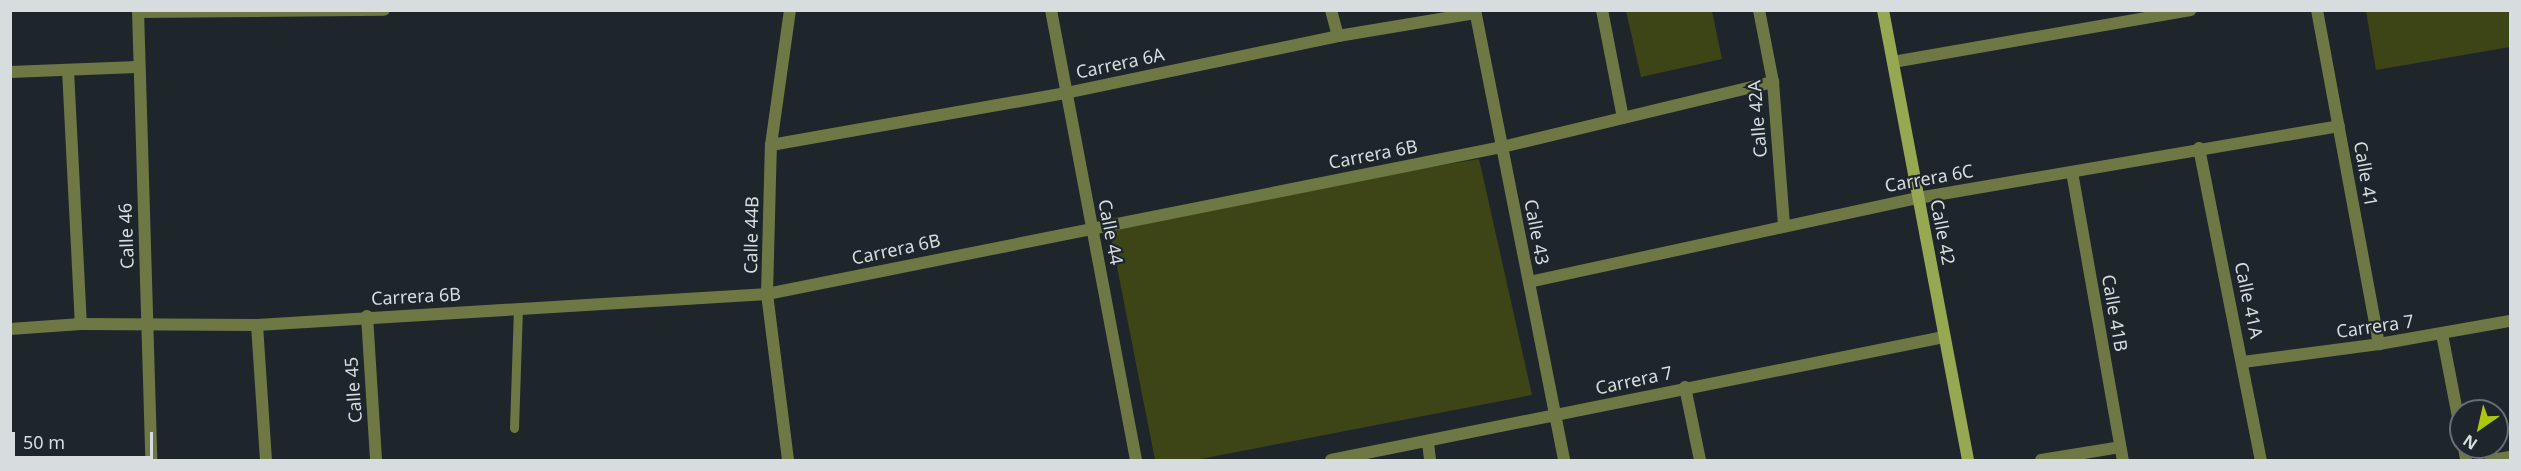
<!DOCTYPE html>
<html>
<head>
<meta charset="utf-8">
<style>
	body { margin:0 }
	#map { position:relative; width:2521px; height:471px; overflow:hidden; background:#1e252b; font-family:"Noto Sans",sans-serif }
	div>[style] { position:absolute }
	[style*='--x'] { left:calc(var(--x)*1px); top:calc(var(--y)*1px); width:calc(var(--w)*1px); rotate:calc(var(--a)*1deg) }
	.green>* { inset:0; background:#3d4516 }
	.lane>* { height:9px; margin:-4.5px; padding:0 4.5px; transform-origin:4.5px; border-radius:4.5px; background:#6d7845 }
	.street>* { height:12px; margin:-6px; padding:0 6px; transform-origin:6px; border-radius:6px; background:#6d7845 }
	.secondary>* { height:12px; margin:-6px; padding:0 6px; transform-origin:6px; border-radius:6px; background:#97a853 }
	span { translate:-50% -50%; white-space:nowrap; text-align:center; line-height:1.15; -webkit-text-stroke:4.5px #1e252b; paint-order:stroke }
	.street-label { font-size:18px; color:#d7dcdf }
	.frame { position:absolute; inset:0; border:12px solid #d7dcdf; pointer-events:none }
	.north { position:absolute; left:2449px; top:399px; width:60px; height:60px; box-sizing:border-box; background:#1e252b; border:2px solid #686e73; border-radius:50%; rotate:214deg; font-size:16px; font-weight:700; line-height:24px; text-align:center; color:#d7dcdf }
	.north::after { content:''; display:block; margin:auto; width:21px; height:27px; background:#adc60e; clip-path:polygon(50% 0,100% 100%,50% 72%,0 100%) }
	.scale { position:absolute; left:12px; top:432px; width:141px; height:27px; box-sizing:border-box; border:3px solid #d7dcdf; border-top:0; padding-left:8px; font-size:18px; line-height:21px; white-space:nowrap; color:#d7dcdf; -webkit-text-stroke:4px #1e252b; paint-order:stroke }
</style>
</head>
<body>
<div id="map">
	<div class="green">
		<i style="clip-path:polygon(1626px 11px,1712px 11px,1722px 59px,1641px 77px)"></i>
		<i style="clip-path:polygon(2366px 11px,2510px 11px,2510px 47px,2376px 70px)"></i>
		<i style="clip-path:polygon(1479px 159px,1532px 395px,1195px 460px,1155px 460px,1108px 221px)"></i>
	</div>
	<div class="lane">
		<i style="--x:514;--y:428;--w:120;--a:-88.1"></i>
	</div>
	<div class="street">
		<i style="--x:138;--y:10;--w:450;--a:88.3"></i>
		<i style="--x:1051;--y:10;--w:458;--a:79.3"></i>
		<i style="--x:1331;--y:10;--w:27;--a:75"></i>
		<i style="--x:1475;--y:10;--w:459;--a:78.8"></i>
		<i style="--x:1602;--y:10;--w:110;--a:79"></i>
		<i style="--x:1759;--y:10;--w:73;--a:79"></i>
		<i style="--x:1773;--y:82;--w:143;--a:85.6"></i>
		<i style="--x:2317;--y:10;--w:340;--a:79.5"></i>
		<i style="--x:138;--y:12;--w:246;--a:-0.5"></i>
		<i style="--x:1893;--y:62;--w:302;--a:-9.9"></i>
		<i style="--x:68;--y:70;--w:254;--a:87.1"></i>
		<i style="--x:10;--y:72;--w:127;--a:-2.3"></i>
		<i style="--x:771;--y:145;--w:300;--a:-10"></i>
		<i style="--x:1066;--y:93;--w:278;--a:-11.8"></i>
		<i style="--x:1338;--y:36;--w:139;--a:-9.5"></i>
		<i style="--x:2199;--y:148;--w:318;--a:78.8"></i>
		<i style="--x:2072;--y:172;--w:292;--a:80"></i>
		<i style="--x:1529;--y:282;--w:398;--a:-12.2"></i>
		<i style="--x:1918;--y:198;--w:427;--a:-9.7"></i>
		<i style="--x:367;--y:316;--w:144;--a:86.4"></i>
		<i style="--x:257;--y:325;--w:135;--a:86.2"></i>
		<i style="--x:10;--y:329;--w:71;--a:-4"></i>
		<i style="--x:81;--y:324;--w:176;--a:0.3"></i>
		<i style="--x:257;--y:325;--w:511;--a:-3.48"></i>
		<i style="--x:767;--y:294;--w:750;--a:-11.31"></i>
		<i style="--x:1502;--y:147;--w:279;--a:-13.5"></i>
		<i style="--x:2442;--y:334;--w:101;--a:79.1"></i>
		<i style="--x:2243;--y:362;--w:137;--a:-7.5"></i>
		<i style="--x:2379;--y:344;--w:133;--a:-10"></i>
		<i style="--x:1685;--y:387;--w:75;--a:78.4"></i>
		<i style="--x:1428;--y:443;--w:17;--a:83"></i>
		<i style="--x:2464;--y:447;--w:13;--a:81"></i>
		<i style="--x:788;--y:460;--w:167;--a:-97.2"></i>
		<i style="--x:767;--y:294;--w:149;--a:-88.5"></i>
		<i style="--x:771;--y:145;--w:136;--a:-82"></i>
		<i style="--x:1331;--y:460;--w:625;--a:-11.35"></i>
		<i style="--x:2041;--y:460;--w:80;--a:-9.3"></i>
		<i style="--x:2491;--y:460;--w:19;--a:-9"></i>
	</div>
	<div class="secondary">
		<i style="--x:1883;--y:10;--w:458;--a:79.3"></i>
	</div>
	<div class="street-label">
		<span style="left:1120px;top:63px;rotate:-12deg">Carrera 6A</span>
		<span style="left:1757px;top:119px;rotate:-95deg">Calle 42A</span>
		<span style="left:1373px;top:154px;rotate:-11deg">Carrera 6B</span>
		<span style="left:2366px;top:174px;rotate:80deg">Calle 41</span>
		<span style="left:1929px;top:178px;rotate:-10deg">Carrera 6C</span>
		<span style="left:1111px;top:232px;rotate:79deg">Calle 44</span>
		<span style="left:1537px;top:232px;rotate:79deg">Calle 43</span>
		<span style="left:1943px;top:232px;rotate:79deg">Calle 42</span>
		<span style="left:751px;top:235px;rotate:-89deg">Calle 44B</span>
		<span style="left:126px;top:236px;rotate:-92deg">Calle 46</span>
		<span style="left:896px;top:249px;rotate:-12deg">Carrera 6B</span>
		<span style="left:416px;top:296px;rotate:-3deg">Carrera 6B</span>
		<span style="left:2249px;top:300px;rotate:78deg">Calle 41A</span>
		<span style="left:2115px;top:313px;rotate:80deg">Calle 41B</span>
		<span style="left:2375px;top:326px;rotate:-8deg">Carrera 7</span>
		<span style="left:1634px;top:380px;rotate:-12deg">Carrera 7</span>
		<span style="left:353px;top:390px;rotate:-94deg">Calle 45</span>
	</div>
	<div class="frame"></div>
	<div class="north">N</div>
	<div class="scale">50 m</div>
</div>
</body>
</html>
